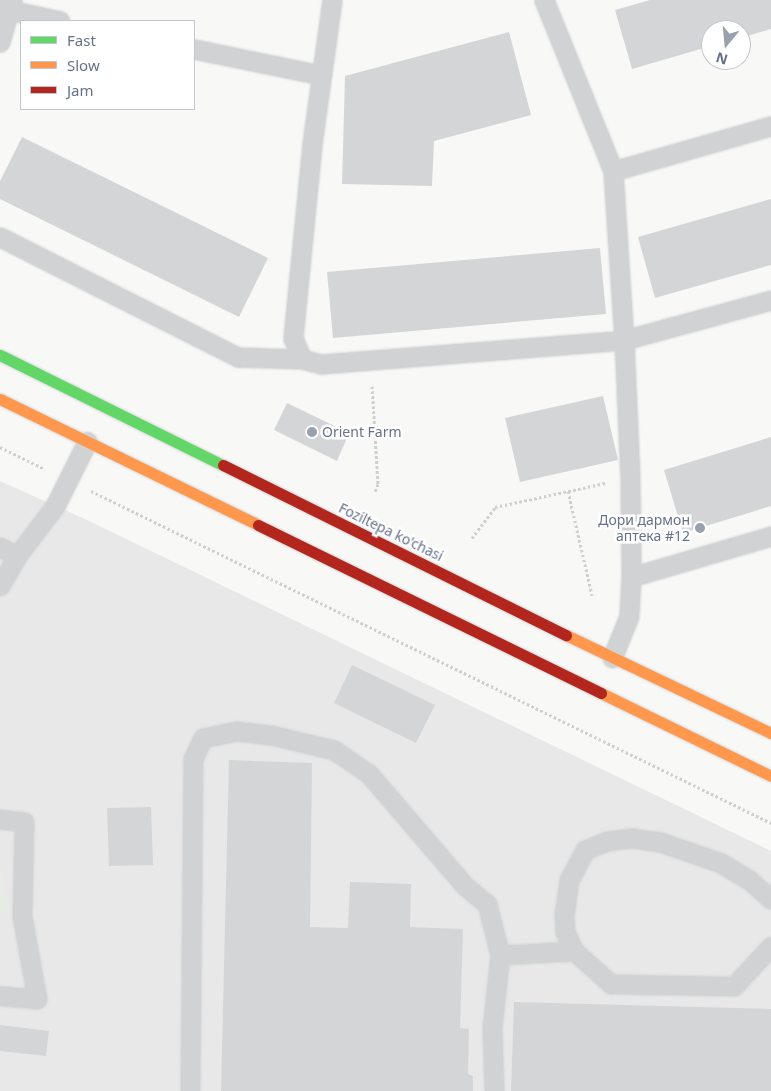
<!DOCTYPE html>
<html>
<head>
<meta charset="utf-8">
<style>
	body { margin:0 }
	#map { position:relative; width:771px; height:1091px; overflow:hidden; background:#f8f8f7; font-family:"Noto Sans",sans-serif }
	div>[style] { position:absolute }
	[style*='--x'] { left:calc(var(--x)*1px); top:calc(var(--y)*1px); width:calc(var(--w)*1px); rotate:calc(var(--a)*1deg) }
	.built>* { inset:0; background:#e8e8e9 }
	.green>* { inset:0; background:#e7ebe5 }
	.building>* { inset:0; background:#d4d5d7 }
	.path>* { height:3px; margin-top:-1.5px; transform-origin:0; background:repeating-linear-gradient(90deg,#cfcfd0 0 2.5px,transparent 0 5px) }
	.roads { filter:drop-shadow(0 0 1px #d3d5d6) drop-shadow(0 0 1px #d3d5d6) }
	.lane>* { height:19px; margin:-9.5px; padding:0 9.5px; transform-origin:9.5px; border-radius:9.5px; background:#d1d2d3 }
	.fast>* { height:11px; margin:-5.5px; padding:0 5.5px; transform-origin:5.5px; border-radius:5.5px; background:#63d668 }
	.slow>* { height:11px; margin:-5.5px; padding:0 5.5px; transform-origin:5.5px; border-radius:5.5px; background:#ff974d }
	.jam>* { height:11px; margin:-5.5px; padding:0 5.5px; transform-origin:5.5px; border-radius:5.5px; background:#b3261e }
	.dots>* { width:14px; height:14px; translate:-50% -50%; box-sizing:border-box; border:2px solid #fff; border-radius:50% }
	span { translate:-50% -50%; white-space:nowrap; text-align:center; line-height:1.15; -webkit-text-stroke:5px #fff; paint-order:stroke }
	.poi-label { font-size:14px; color:#667288 }
	.left { translate:0 -50%; text-align:left }
	.right { translate:-100% -50%; text-align:right }
	.street-label { font-size:14px; color:#667288 }
	.legend { position:absolute; left:20px; top:20px; width:175px; height:90px; box-sizing:border-box; background:#fff; border:1px solid #c2c7cf; margin:0; padding:6px 9px; list-style:none; font-size:15px; color:#667288 }
	.legend li { display:flex; align-items:center; gap:10px; height:25px }
	.legend b { width:25px; border:1px solid #c2c7cf }
	.north { position:absolute; left:701px; top:20px; width:50px; height:50px; box-sizing:border-box; background:#fff; border:1px solid #c2c7cf; border-radius:50%; rotate:197deg; font-size:14px; font-weight:700; line-height:20px; text-align:center; color:#667288 }
	.north::after { content:''; display:block; margin:auto; width:18px; height:22px; background:#99a1af; clip-path:polygon(50% 0,100% 100%,50% 72%,0 100%) }
</style>
</head>
<body>
<div id="map">
	<div class="built">
		<i style="clip-path:polygon(0 481px,87px 520px,771px 851px,771px 1091px,0 1091px)"></i>
	</div>
	<div class="green">
		<i style="clip-path:polygon(0 869px,9px 912px,0 911px)"></i>
	</div>
	<div class="building">
		<i style="clip-path:polygon(650px 0,771px 0,771px 29px,741px 38px,741px 30px,711px 30px,711px 46px,632px 69px,615px 10px)"></i>
		<i style="clip-path:polygon(509px 32px,531px 115px,434px 141px,432px 186px,342px 184px,345px 76px)"></i>
		<i style="clip-path:polygon(22px 137px,268px 258px,239px 317px,0 199px,0 181px)"></i>
		<i style="clip-path:polygon(771px 199px,771px 265px,655px 298px,638px 237px)"></i>
		<i style="clip-path:polygon(600px 248px,606px 314px,333px 338px,327px 272px)"></i>
		<i style="clip-path:polygon(603px 396px,618px 460px,520px 482px,505px 418px)"></i>
		<i style="clip-path:polygon(287px 403px,349px 433px,337px 461px,274px 430px)"></i>
		<i style="clip-path:polygon(771px 437px,771px 506px,683px 533px,664px 470px)"></i>
		<i style="clip-path:polygon(352px 665px,435px 705px,416px 743px,334px 703px)"></i>
		<i style="clip-path:polygon(229px 760px,312px 763px,310px 927px,348px 928px,350px 882px,411px 884px,410px 927px,463px 929px,460px 1028px,469px 1029px,468px 1074px,473px 1076px,473px 1091px,221px 1091px)"></i>
		<i style="clip-path:polygon(151px 807px,153px 865px,109px 866px,107px 808px)"></i>
		<i style="clip-path:polygon(514px 1002px,771px 1009px,771px 1091px,511px 1091px)"></i>
		<i style="clip-path:polygon(0 1025px,49px 1031px,46px 1056px,0 1051px)"></i>
	</div>
	<div class="path">
		<i style="--x:372;--y:386;--w:98;--a:86.5"></i>
		<i style="--x:378;--y:484;--w:9;--a:111"></i>
		<i style="--x:0;--y:447;--w:50;--a:26.1"></i>
		<i style="--x:91;--y:491;--w:757;--a:26.02"></i>
		<i style="--x:568;--y:491;--w:107;--a:77"></i>
		<i style="--x:472;--y:538;--w:39;--a:-53"></i>
		<i style="--x:495;--y:507;--w:113;--a:-12.3"></i>
	</div>
	<div class="roads">
		<div class="lane">
			<i style="--x:332;--y:0;--w:145;--a:97.9"></i>
			<i style="--x:312;--y:144;--w:195;--a:95.6"></i>
			<i style="--x:293;--y:338;--w:23;--a:67"></i>
			<i style="--x:302;--y:359;--w:20;--a:15"></i>
			<i style="--x:321;--y:364;--w:304;--a:-4.5"></i>
			<i style="--x:624;--y:340;--w:152;--a:-15.2"></i>
			<i style="--x:544;--y:0;--w:184;--a:68"></i>
			<i style="--x:613;--y:171;--w:169;--a:86.3"></i>
			<i style="--x:624;--y:340;--w:138;--a:87.5"></i>
			<i style="--x:630;--y:478;--w:99;--a:89.4"></i>
			<i style="--x:631;--y:577;--w:39;--a:93"></i>
			<i style="--x:629;--y:616;--w:45;--a:112"></i>
			<i style="--x:0;--y:8;--w:61;--a:12.2"></i>
			<i style="--x:0;--y:42;--w:44;--a:-74.1"></i>
			<i style="--x:194;--y:49;--w:130;--a:11.6"></i>
			<i style="--x:613;--y:171;--w:164;--a:-15.9"></i>
			<i style="--x:0;--y:237;--w:267;--a:26.8"></i>
			<i style="--x:238;--y:357;--w:64;--a:1.8"></i>
			<i style="--x:0;--y:547;--w:19;--a:28"></i>
			<i style="--x:17;--y:556;--w:34;--a:120"></i>
			<i style="--x:17;--y:556;--w:63;--a:-52.8"></i>
			<i style="--x:55;--y:506;--w:72;--a:-63.4"></i>
			<i style="--x:631;--y:577;--w:146;--a:-16.3"></i>
			<i style="--x:0;--y:819;--w:24;--a:7"></i>
			<i style="--x:24;--y:822;--w:94;--a:91.2"></i>
			<i style="--x:22;--y:916;--w:84;--a:79.8"></i>
			<i style="--x:37;--y:999;--w:37;--a:-175"></i>
			<i style="--x:771;--y:899;--w:29;--a:-139"></i>
			<i style="--x:749;--y:880;--w:33;--a:-149"></i>
			<i style="--x:721;--y:863;--w:65;--a:-161"></i>
			<i style="--x:660;--y:842;--w:29;--a:-172"></i>
			<i style="--x:631;--y:838;--w:24;--a:173"></i>
			<i style="--x:607;--y:841;--w:24;--a:158"></i>
			<i style="--x:585;--y:850;--w:34;--a:118"></i>
			<i style="--x:569;--y:880;--w:34;--a:98"></i>
			<i style="--x:564;--y:914;--w:18;--a:87"></i>
			<i style="--x:565;--y:932;--w:21;--a:65"></i>
			<i style="--x:574;--y:951;--w:50;--a:41.7"></i>
			<i style="--x:611;--y:984;--w:123;--a:0.9"></i>
			<i style="--x:734;--y:986;--w:54;--a:-47.2"></i>
			<i style="--x:500;--y:955;--w:74;--a:-3.1"></i>
			<i style="--x:190;--y:1091;--w:332;--a:-89.5"></i>
			<i style="--x:193;--y:759;--w:23;--a:-65"></i>
			<i style="--x:203;--y:738;--w:35;--a:-12"></i>
			<i style="--x:237;--y:731;--w:34;--a:7"></i>
			<i style="--x:271;--y:735;--w:65;--a:13.4"></i>
			<i style="--x:334;--y:750;--w:42;--a:34.4"></i>
			<i style="--x:369;--y:774;--w:146;--a:49.4"></i>
			<i style="--x:464;--y:885;--w:30;--a:40"></i>
			<i style="--x:487;--y:904;--w:53;--a:75.7"></i>
			<i style="--x:500;--y:955;--w:72;--a:96.3"></i>
			<i style="--x:492;--y:1027;--w:64;--a:88.2"></i>
		</div>
		<div class="fast">
			<i style="--x:0;--y:355;--w:249;--a:26.3"></i>
		</div>
		<div class="slow">
			<i style="--x:0;--y:399;--w:287;--a:26"></i>
			<i style="--x:566;--y:635;--w:227;--a:25.6"></i>
			<i style="--x:601;--y:693;--w:189;--a:26"></i>
		</div>
		<div class="jam">
			<i style="--x:223;--y:465;--w:383;--a:26.4"></i>
			<i style="--x:258;--y:525;--w:382;--a:26.1"></i>
		</div>
	</div>
	<div class="dots">
		<i style="left:312px;top:432px;background:#99a1af"></i>
		<i style="left:700px;top:528px;background:#99a1af"></i>
	</div>
	<div class="poi-label">
		<span class="left" style="left:322px;top:432px">Orient Farm</span>
		<span class="right" style="left:690px;top:528px">Дори дармон<br>аптека #12</span>
	</div>
	<div class="street-label">
		<span style="left:391px;top:532px;rotate:26deg">Foziltepa ko'chasi</span>
	</div>
	<ul class="legend">
	<li><b style="height:6px;background:#63d668"></b>Fast</li>
	<li><b style="height:6px;background:#ff974d"></b>Slow</li>
	<li><b style="height:6px;background:#b3261e"></b>Jam</li>
	</ul>
	<div class="north">N</div>
</div>
</body>
</html>
